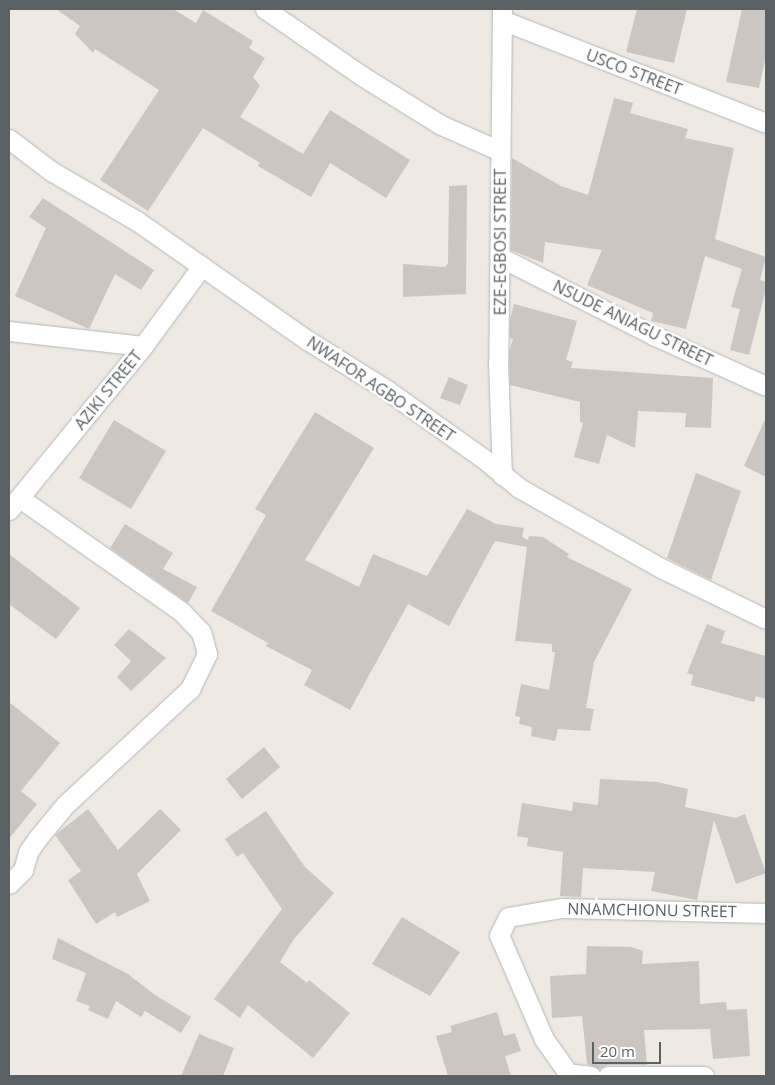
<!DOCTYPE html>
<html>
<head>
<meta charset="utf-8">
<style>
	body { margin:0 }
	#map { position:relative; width:775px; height:1085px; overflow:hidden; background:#eee9e2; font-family:"Open Sans",sans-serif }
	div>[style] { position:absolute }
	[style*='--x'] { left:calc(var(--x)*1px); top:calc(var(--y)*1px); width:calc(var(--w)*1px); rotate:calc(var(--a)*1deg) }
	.building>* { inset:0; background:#cbc6c1 }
	.roads { filter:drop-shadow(0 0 1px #b3b7ba) drop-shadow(0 0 1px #b3b7ba) }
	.street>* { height:19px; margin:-9.5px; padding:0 9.5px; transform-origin:9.5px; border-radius:9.5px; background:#fff }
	span { translate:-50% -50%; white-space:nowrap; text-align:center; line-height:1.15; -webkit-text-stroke:5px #fff; paint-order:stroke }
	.street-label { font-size:16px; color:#5a6164 }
	.frame { position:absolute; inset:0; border:10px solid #5a6164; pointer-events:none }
	.scale { position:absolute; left:592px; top:1042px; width:69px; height:22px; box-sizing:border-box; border:2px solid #5a6164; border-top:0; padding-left:6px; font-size:15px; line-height:18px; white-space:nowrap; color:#5a6164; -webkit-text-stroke:4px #fff; paint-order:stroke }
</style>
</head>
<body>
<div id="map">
	<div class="building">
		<i style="clip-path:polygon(56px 9px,173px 9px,196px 23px,203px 10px,253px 41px,249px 48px,265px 58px,253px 77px,260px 86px,240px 117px,303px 154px,330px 110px,410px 160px,386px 198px,330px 163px,311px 197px,258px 166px,260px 163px,203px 128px,148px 211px,100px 180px,159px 90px,95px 49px,93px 53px,75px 34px,80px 26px)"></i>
		<i style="clip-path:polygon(637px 9px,687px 9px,674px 63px,626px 52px)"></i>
		<i style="clip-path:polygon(742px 9px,766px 9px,766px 56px,759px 88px,726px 82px)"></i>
		<i style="clip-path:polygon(614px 98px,633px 103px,630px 113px,688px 129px,685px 138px,734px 148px,715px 239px,766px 257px,760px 280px,766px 282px,766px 289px,749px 355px,730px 350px,740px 309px,731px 307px,742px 269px,705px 256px,686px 329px,651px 321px,653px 313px,587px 285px,602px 250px,545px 242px,543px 263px,511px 250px,512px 158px,561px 186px,588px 195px)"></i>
		<i style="clip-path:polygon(467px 185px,466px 294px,403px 297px,403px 264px,445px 267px,448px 263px,449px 186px)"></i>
		<i style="clip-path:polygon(43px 198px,154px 270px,141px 290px,115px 274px,89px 329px,15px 296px,46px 228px,29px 217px)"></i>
		<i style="clip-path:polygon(514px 304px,577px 321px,566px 360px,573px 362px,571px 368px,713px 378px,711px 428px,685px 427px,686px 413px,638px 411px,635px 448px,607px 435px,599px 464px,574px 457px,583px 423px,580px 422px,580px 402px,510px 385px,509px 352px,513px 339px,510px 338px,510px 320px)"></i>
		<i style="clip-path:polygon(449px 377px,468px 385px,460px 405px,440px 398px)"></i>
		<i style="clip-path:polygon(315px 412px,374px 448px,305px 560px,359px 587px,373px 554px,427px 576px,467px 509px,496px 524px,524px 528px,522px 537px,528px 540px,529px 536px,543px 537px,569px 554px,567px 557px,632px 589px,594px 662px,586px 708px,594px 709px,590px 731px,558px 729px,555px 741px,531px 736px,532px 727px,519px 724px,520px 717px,515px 716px,521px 684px,549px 690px,555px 652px,552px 652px,552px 644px,515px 641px,527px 547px,495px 541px,449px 626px,408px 604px,350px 710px,304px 685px,312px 670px,266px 646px,268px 643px,211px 611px,266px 515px,255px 509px)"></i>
		<i style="clip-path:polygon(766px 417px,766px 477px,744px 466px)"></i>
		<i style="clip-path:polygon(114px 420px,166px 451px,131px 509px,79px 478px)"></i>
		<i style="clip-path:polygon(696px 473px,741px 491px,711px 580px,667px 558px)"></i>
		<i style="clip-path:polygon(125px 524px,173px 553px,163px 569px,197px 587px,188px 603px,110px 548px)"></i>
		<i style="clip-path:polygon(9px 554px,80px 608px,56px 639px,9px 604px)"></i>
		<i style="clip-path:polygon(707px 624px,725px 631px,721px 643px,766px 656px,766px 699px,756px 696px,754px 702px,691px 685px,693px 675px,687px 673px)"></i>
		<i style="clip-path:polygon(129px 629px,166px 658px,131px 691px,117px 677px,131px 661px,114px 645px)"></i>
		<i style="clip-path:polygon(9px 702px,60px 743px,21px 791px,37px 804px,9px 839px)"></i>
		<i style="clip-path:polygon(264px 747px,280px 767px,242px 799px,226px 779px)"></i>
		<i style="clip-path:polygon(600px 779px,657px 782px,688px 789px,685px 807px,736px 818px,745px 814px,766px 873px,736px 884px,714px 820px,697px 900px,651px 891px,655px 872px,583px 868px,581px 897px,560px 896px,563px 852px,527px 846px,528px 838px,517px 836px,522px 803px,572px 811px,573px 802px,598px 805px)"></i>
		<i style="clip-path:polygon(88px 809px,118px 850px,160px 809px,181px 830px,137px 874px,150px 901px,117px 917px,115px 912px,96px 924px,68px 880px,81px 871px,55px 835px)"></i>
		<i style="clip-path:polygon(266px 811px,305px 867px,334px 893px,294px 939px,280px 962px,307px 983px,309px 980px,350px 1013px,313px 1058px,248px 1005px,240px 1018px,214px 999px,282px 909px,243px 853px,237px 857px,225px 839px)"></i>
		<i style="clip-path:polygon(402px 917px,460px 952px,430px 996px,372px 964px)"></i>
		<i style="clip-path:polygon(58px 938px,128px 974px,155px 995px,191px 1017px,181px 1033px,145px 1011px,141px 1017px,116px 1001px,108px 1019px,88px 1010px,90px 1006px,76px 1001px,86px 973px,52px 959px)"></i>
		<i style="clip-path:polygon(587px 946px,631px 947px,643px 951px,642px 964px,699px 961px,700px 1004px,726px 1002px,727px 1010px,747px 1009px,750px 1056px,713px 1059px,710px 1029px,644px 1030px,647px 1065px,608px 1065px,599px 1069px,587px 1064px,582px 1016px,552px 1018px,550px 976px,586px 974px)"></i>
		<i style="clip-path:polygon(497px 1012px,504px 1036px,515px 1033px,521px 1051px,505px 1056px,511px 1076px,448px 1076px,436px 1036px,452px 1032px,450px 1026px)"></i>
		<i style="clip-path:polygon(199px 1034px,234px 1048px,223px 1076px,181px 1076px)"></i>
	</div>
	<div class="roads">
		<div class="street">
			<i style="--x:265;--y:9;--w:118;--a:34.6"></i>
			<i style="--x:362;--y:76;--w:93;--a:31.8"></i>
			<i style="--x:441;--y:125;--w:64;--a:23.8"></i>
			<i style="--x:502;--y:9;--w:353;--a:90.6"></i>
			<i style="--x:498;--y:362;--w:113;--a:88"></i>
			<i style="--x:502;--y:20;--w:283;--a:21.3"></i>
			<i style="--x:9;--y:139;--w:53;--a:37.3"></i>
			<i style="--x:51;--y:171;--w:99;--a:30.2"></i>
			<i style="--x:137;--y:221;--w:208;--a:35"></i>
			<i style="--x:307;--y:340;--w:94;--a:32"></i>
			<i style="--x:387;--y:390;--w:119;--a:35.4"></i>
			<i style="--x:484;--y:459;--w:45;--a:39.6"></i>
			<i style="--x:519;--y:488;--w:165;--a:29.4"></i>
			<i style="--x:663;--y:569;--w:114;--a:25.9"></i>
			<i style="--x:500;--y:257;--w:172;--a:27"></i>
			<i style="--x:653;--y:335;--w:124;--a:24.3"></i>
			<i style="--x:9;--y:331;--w:135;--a:6.4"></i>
			<i style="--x:9;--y:510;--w:212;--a:-50.7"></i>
			<i style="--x:143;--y:346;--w:99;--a:-53.6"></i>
			<i style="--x:9;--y:884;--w:20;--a:-45"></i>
			<i style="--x:23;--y:870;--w:19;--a:-74"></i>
			<i style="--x:28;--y:852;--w:16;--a:-55"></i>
			<i style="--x:37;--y:839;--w:44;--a:-50.5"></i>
			<i style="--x:65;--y:805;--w:171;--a:-42.9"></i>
			<i style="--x:190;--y:689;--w:39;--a:-64"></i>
			<i style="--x:207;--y:654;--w:23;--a:-105"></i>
			<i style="--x:201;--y:632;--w:28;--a:-134"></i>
			<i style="--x:182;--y:612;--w:198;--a:-144.9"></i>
			<i style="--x:591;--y:1076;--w:23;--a:-173"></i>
			<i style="--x:568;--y:1073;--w:42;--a:-125.2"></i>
			<i style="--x:544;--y:1039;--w:113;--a:-113.4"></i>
			<i style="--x:499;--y:935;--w:20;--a:-63"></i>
			<i style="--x:508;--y:917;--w:55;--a:-9.5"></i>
			<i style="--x:562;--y:908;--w:204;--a:1.4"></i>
			<i style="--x:608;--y:1076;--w:96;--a:0"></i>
		</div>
	</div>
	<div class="street-label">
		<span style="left:634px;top:72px;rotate:21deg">USCO STREET</span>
		<span style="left:500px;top:242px;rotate:-90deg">EZE-EGBOSI STREET</span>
		<span style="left:633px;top:323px;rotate:26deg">NSUDE ANIAGU STREET</span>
		<span style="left:381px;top:389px;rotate:34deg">NWAFOR AGBO STREET</span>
		<span style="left:108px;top:390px;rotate:-51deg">AZIKI STREET</span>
		<span style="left:652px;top:910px;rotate:1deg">NNAMCHIONU STREET</span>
	</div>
	<div class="frame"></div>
	<div class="scale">20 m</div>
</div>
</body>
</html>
